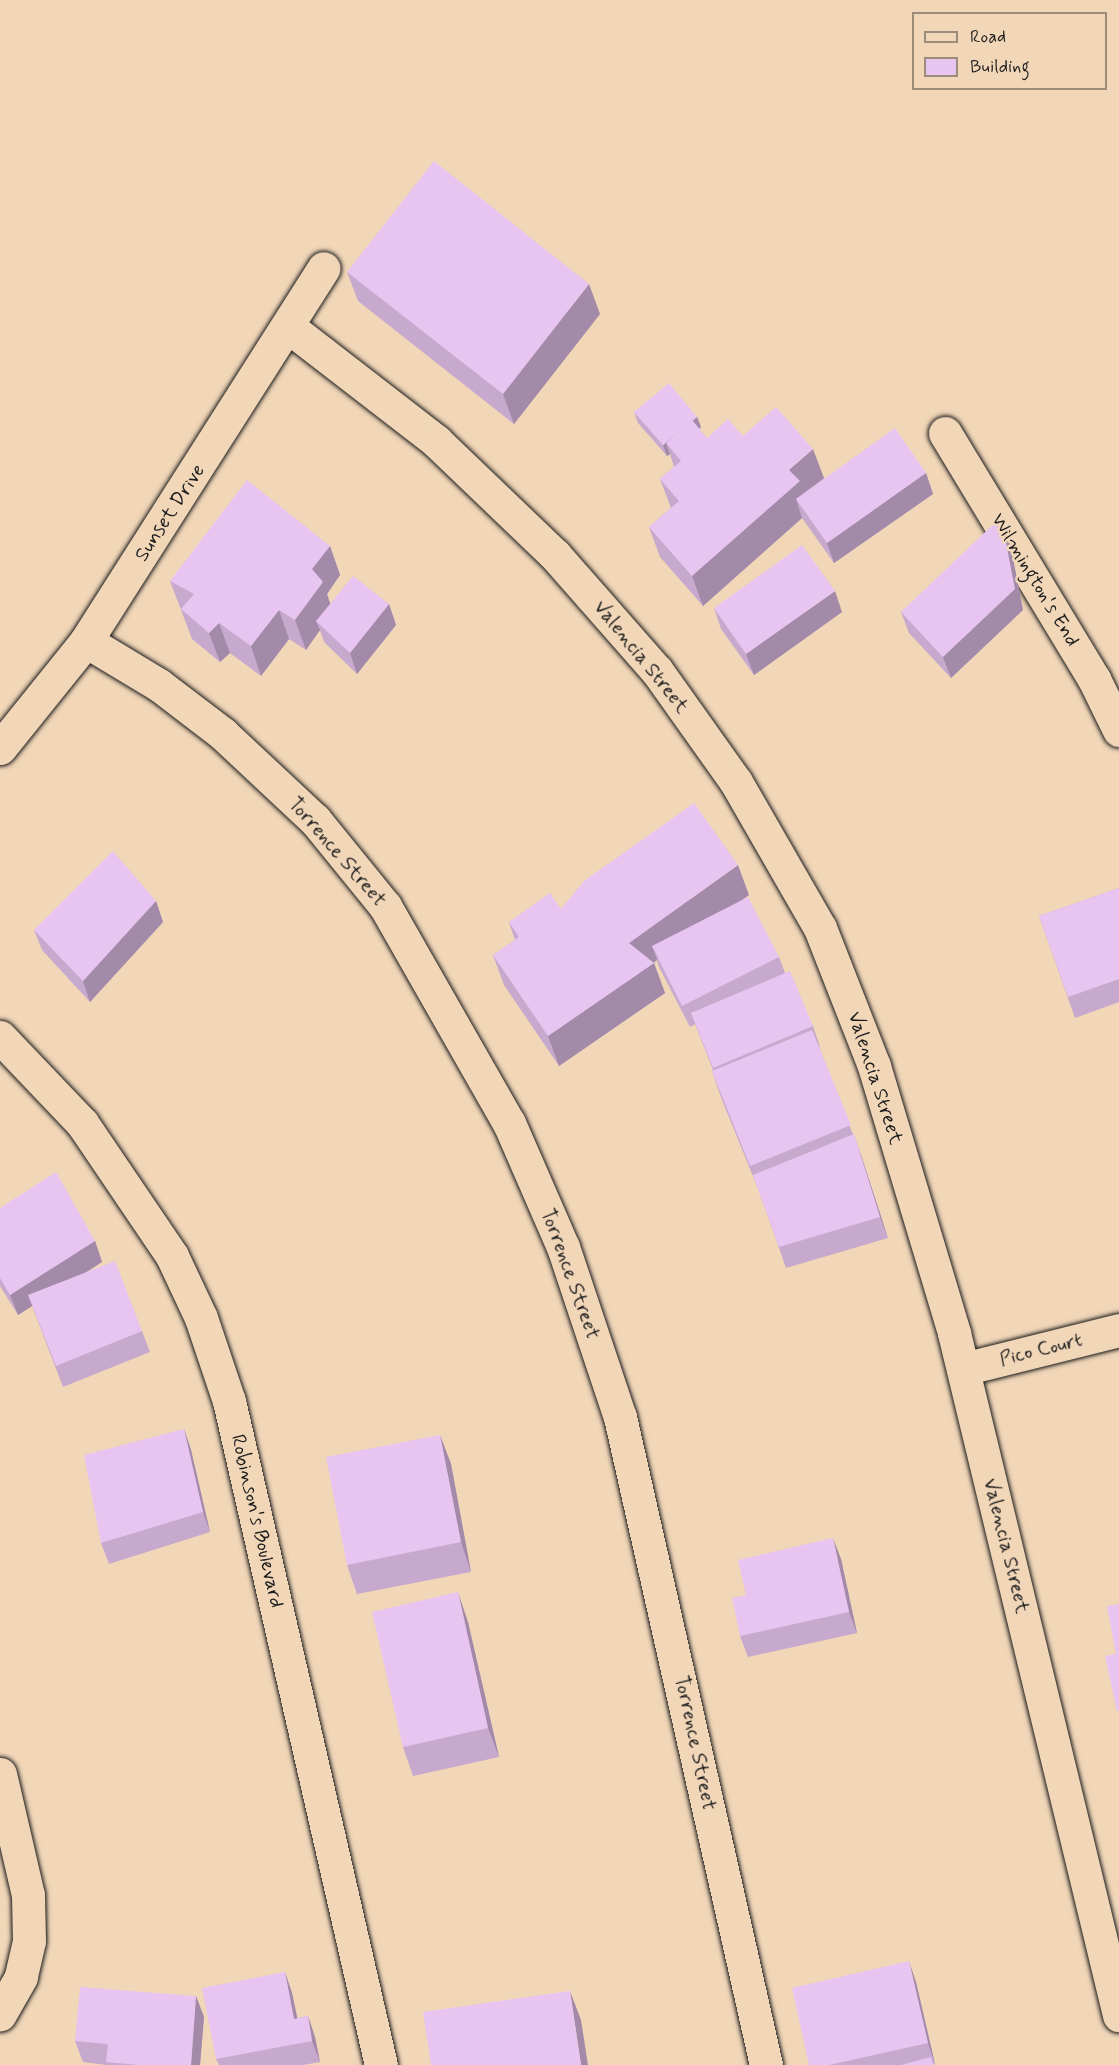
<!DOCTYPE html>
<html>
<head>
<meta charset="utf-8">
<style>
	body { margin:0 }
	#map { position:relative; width:1119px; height:2065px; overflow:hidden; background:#f1d6b8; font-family:Mynerve,sans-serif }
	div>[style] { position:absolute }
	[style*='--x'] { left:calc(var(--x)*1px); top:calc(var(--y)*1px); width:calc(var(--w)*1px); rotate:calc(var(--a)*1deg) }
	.roads { filter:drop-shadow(0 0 2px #1c1c1c) drop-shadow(0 0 2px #1c1c1c) }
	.street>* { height:33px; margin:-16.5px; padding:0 16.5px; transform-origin:16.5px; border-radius:16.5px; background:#f1d6b8 }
	.wall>* { inset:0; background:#c7a9ce }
	.shaded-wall>* { inset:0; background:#a28aa8 }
	.building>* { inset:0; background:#e7c5f0 }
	span { translate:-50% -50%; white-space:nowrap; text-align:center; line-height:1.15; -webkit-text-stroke:5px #f1d6b8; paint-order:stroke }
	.street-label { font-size:20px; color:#1c1c1c }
	.legend { position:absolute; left:912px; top:12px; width:195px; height:78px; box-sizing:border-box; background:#f1d6b8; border:2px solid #9c8c7a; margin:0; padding:8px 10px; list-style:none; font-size:18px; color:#1c1c1c }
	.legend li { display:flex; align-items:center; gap:12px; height:30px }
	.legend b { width:30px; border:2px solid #9c8c7a }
</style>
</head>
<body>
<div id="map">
	<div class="roads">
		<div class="street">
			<i style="--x:290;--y:328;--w:185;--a:37.7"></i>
			<i style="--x:436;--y:441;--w:165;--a:43.8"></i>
			<i style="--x:555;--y:555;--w:154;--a:48.7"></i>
			<i style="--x:657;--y:671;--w:136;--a:54.6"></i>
			<i style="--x:736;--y:782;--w:168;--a:60.1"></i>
			<i style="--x:820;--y:928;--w:148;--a:68.6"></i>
			<i style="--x:874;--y:1066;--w:279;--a:73.3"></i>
			<i style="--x:954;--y:1333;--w:702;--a:76.4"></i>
			<i style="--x:945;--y:433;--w:288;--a:58.8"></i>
			<i style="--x:1094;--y:679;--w:57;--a:63.9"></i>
			<i style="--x:86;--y:641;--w:85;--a:31.1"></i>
			<i style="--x:159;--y:685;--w:81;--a:37.4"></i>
			<i style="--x:223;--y:734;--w:126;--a:43.1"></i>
			<i style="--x:315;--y:820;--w:111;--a:50.9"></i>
			<i style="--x:385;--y:906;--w:250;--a:60.3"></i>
			<i style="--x:509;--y:1123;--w:135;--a:66.5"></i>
			<i style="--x:563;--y:1247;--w:179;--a:71.5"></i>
			<i style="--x:620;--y:1417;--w:664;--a:77.3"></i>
			<i style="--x:0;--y:748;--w:137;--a:-51.2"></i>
			<i style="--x:86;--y:641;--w:442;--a:-57.5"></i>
			<i style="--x:0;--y:1037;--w:119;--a:46.4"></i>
			<i style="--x:82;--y:1123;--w:161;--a:55.9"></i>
			<i style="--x:172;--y:1256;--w:68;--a:64.9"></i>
			<i style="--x:201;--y:1318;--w:88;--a:71.4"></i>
			<i style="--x:229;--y:1401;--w:681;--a:77.11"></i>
			<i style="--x:963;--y:1369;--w:161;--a:-14"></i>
			<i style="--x:0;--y:1774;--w:124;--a:77"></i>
			<i style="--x:28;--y:1895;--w:46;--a:88.8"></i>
			<i style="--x:29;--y:1941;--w:37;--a:103"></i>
			<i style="--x:21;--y:1977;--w:43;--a:119.6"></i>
		</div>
	</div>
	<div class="wall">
		<i style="clip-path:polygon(347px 272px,600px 314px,514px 424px,358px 301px)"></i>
		<i style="clip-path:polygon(634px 412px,697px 417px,701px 427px,699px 429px,707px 438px,743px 436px,824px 478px,926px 473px,933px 494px,834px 563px,802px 518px,703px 606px,660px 557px,649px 527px,671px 508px,660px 479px,674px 467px,670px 454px,667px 456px,638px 423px)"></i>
		<i style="clip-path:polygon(1009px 538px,1023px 610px,951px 678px,909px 633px,901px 612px)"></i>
		<i style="clip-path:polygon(330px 546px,340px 575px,327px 594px,330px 604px,389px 604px,396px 625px,357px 674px,324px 642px,320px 630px,306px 650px,289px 639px,261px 676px,230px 653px,220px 662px,192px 639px,170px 581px)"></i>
		<i style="clip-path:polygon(714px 608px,842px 612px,754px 675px,721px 629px)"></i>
		<i style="clip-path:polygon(1119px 888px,1119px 1002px,1075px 1018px,1039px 916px)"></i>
		<i style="clip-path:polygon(749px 895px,742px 900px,779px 957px,785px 973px,813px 1026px,820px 1047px,819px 1047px,861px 1155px,888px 1238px,786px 1268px,759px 1191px,722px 1100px,712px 1071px,713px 1070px,695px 1024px,690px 1027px,659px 967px,657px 960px,654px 963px,665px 993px,559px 1066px,504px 985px,493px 955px,515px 940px,509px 922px,561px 909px)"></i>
		<i style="clip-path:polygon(156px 901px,163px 922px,90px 1002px,42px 950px,34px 930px)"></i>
		<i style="clip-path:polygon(0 1208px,95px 1241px,102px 1262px,87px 1272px,142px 1331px,150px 1352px,63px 1387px,32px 1306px,18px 1315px,0 1286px)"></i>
		<i style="clip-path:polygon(184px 1429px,191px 1450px,210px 1532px,109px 1564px,101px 1543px)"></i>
		<i style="clip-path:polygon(440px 1435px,451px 1464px,471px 1572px,357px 1594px,347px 1565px)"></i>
		<i style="clip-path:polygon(841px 1559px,857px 1633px,748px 1657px,740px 1636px,746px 1595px)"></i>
		<i style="clip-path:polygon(468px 1622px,499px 1757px,413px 1776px,403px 1747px)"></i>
		<i style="clip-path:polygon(285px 1972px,292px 1993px,297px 2018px,308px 2016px,315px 2037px,320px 2062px,303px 2065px,219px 2065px,216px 2059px)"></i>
		<i style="clip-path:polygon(916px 1982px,935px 2064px,933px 2064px,934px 2065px,809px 2065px)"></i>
		<i style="clip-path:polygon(196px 1996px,204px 2017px,200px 2065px,107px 2065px,83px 2062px,75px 2041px)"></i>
	</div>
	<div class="shaded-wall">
		<i style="clip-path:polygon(589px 284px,600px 314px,514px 424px,503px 394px)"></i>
		<i style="clip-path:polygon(697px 417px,701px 427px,673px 451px,666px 443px,670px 454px,667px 456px,663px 445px)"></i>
		<i style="clip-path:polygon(813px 449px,824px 478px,796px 499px,802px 518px,703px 606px,692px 576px,789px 470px)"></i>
		<i style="clip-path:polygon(926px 473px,933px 494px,834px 563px,827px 543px)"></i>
		<i style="clip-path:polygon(1001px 517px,1009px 538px,1023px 610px,951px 678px,943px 657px)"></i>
		<i style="clip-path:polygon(330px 546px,340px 575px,327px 594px,333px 612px,316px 621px,320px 630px,306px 650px,295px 620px,312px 569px)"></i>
		<i style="clip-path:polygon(835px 591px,842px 612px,754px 675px,746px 654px)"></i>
		<i style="clip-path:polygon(389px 604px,396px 625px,357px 674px,350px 653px)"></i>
		<i style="clip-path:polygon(279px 610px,289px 639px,261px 676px,251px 646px)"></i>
		<i style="clip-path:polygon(219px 623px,230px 653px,220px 662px,209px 633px)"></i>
		<i style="clip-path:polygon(738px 865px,749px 895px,658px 959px,652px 946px,657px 960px,639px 973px,629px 943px)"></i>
		<i style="clip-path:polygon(156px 901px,163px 922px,90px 1002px,83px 981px)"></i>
		<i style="clip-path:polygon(654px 963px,665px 993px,559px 1066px,548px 1036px)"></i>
		<i style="clip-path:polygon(854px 1134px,861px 1155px,888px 1238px,880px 1217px)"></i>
		<i style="clip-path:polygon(95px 1241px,102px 1262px,18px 1315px,10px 1295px)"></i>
		<i style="clip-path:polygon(184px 1429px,191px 1450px,210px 1532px,203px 1512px)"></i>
		<i style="clip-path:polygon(440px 1435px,451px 1464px,471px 1572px,461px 1542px)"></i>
		<i style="clip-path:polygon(833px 1538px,841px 1559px,857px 1633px,849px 1612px)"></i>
		<i style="clip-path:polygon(458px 1592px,468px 1622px,499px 1757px,488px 1728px)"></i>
		<i style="clip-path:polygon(909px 1961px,916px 1982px,935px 2064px,928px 2043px)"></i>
		<i style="clip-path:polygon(285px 1972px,292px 1993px,302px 2040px,294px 2019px)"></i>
		<i style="clip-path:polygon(570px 1991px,581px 2020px,588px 2065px,581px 2065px)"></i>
		<i style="clip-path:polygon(196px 1996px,204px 2017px,200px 2065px,191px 2065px)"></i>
		<i style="clip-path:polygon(308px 2016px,315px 2037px,320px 2062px,312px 2041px)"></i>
	</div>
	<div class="building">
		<i style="clip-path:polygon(434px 161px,589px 284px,503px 394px,347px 272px)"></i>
		<i style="clip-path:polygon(669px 383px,697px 417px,663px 445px,634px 412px)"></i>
		<i style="clip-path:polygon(776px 407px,813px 449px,789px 470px,800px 481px,692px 576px,649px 527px,679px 501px,660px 479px,681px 461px,666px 443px,692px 420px,707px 438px,728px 419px,743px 436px)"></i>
		<i style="clip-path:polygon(895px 428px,926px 473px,827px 543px,796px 499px)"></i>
		<i style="clip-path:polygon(247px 480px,330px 546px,312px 569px,323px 582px,295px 620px,279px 610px,251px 646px,219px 623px,209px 633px,181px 609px,194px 594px,170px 581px)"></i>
		<i style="clip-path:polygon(1001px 517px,1015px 589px,943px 657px,901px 612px)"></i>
		<i style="clip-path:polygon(802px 545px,835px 591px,746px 654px,714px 608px)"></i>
		<i style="clip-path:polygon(353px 576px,389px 604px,350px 653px,316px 621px)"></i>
		<i style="clip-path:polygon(694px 803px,738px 865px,629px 943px,654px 963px,548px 1036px,493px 955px,519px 937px,509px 922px,550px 893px,561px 909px,584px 881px)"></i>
		<i style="clip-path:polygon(113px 851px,156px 901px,83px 981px,34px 930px)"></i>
		<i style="clip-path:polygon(1119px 888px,1119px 979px,1068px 997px,1039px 916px)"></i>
		<i style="clip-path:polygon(748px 897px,779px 957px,682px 1006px,652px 946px)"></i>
		<i style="clip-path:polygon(790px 971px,813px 1026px,713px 1068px,691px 1013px)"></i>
		<i style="clip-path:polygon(812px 1030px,851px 1125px,750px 1166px,712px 1071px)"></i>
		<i style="clip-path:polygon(854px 1134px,880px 1217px,779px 1247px,753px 1175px)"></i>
		<i style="clip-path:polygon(56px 1172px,95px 1241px,10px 1295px,0 1278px,0 1208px)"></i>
		<i style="clip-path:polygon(115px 1261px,142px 1331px,56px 1366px,28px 1295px)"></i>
		<i style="clip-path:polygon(184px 1429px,203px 1512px,101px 1543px,84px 1455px)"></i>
		<i style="clip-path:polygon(440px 1435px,461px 1542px,347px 1565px,326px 1457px)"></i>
		<i style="clip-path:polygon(833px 1538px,849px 1612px,740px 1636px,732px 1598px,746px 1595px,738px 1560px)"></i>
		<i style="clip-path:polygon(458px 1592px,488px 1728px,403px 1747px,372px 1612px)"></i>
		<i style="clip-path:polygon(1119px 1604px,1119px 1710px,1117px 1711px,1105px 1656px,1116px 1654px,1107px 1606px)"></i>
		<i style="clip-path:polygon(909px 1961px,928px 2043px,829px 2065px,809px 2065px,792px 1988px)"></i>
		<i style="clip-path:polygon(285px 1972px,294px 2019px,308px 2016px,312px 2041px,216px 2059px,202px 1988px)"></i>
		<i style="clip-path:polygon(80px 1987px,196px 1996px,191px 2065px,139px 2065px,106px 2062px,108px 2044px,75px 2041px)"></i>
		<i style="clip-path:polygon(570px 1991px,581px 2065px,431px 2065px,423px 2012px)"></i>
		<i style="clip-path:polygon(931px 2057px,933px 2065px,901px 2065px)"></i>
	</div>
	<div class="street-label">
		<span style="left:170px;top:513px;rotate:-57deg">Sunset Drive</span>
		<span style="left:1035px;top:580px;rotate:59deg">Wilmington's End</span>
		<span style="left:641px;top:657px;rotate:51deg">Valencia Street</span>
		<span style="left:337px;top:852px;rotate:49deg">Torrence Street</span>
		<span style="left:875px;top:1078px;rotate:72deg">Valencia Street</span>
		<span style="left:570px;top:1274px;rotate:70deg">Torrence Street</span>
		<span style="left:1041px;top:1350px;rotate:-14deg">Pico Court</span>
		<span style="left:257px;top:1521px;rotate:77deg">Robinson's Boulevard</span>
		<span style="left:1006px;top:1546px;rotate:76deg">Valencia Street</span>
		<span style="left:695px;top:1743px;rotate:78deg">Torrence Street</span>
	</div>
	<ul class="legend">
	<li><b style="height:8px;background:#f1d6b8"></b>Road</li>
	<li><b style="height:16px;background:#e7c5f0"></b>Building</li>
	</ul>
</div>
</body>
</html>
